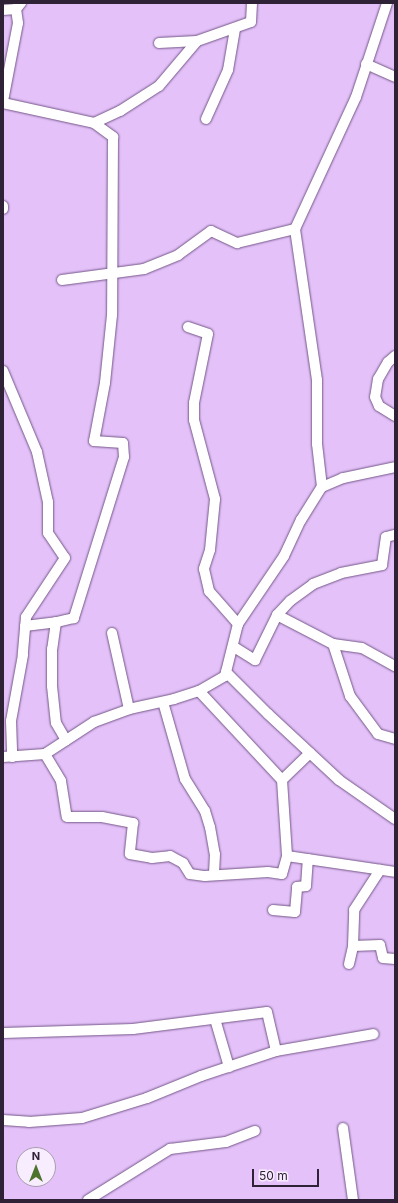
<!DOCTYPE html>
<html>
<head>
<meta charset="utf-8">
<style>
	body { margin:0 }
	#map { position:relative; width:398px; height:1203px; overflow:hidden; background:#e4c2f9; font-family:Inter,sans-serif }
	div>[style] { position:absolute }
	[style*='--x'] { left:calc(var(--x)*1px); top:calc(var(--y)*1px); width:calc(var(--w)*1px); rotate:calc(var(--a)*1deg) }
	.roads { filter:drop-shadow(0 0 1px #755788) drop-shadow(0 0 1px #755788) }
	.street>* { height:10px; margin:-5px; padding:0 5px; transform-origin:5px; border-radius:5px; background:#fff }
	span { translate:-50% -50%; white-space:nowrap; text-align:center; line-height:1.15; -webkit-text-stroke:3px #f8edfe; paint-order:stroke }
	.frame { position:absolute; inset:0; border:4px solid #2f2136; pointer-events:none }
	.north { position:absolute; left:16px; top:1147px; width:40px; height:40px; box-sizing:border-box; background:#f8edfe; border:1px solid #a89bae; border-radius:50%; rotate:0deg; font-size:11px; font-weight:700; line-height:16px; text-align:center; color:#2f2136 }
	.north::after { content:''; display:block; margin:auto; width:14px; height:18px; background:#4e732c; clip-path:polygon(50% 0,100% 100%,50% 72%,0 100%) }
	.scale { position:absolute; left:252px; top:1169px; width:67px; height:18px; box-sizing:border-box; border:2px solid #2f2136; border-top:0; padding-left:5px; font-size:12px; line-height:14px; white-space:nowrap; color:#2f2136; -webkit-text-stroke:3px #f8edfe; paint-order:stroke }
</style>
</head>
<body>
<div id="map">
	<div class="roads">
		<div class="street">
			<i style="--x:3;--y:10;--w:13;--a:-4"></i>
			<i style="--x:159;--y:43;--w:38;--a:-3"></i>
			<i style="--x:366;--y:64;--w:32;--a:24"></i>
			<i style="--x:3;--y:101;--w:79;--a:-79.1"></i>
			<i style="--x:18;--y:23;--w:14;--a:-98"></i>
			<i style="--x:16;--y:9;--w:8;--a:-50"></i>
			<i style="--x:3;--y:103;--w:93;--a:12.4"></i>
			<i style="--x:94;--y:123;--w:24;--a:36"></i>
			<i style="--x:113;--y:137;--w:178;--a:90.3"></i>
			<i style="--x:112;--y:315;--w:68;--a:95.9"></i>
			<i style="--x:105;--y:383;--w:59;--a:100.7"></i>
			<i style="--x:94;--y:441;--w:29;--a:4"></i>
			<i style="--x:123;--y:443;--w:14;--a:86"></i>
			<i style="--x:124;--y:457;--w:169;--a:107.3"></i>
			<i style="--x:74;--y:618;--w:18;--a:167"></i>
			<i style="--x:206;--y:119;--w:54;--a:-65.8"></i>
			<i style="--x:228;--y:70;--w:42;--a:-80.3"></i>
			<i style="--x:94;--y:123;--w:29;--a:-25"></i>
			<i style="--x:120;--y:111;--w:46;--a:-32.7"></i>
			<i style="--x:159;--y:86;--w:59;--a:-49.8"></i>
			<i style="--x:197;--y:41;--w:57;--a:-19.4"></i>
			<i style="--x:251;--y:22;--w:19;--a:-87"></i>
			<i style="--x:3;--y:206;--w:3;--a:90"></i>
			<i style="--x:62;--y:280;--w:83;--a:-7.6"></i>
			<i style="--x:144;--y:269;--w:37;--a:-22"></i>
			<i style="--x:178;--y:255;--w:41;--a:-36"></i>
			<i style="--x:211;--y:231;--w:29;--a:25"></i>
			<i style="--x:237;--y:243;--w:60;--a:-13.6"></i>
			<i style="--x:188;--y:327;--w:21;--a:19"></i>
			<i style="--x:208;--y:334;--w:70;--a:101.5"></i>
			<i style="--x:194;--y:403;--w:17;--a:90"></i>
			<i style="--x:194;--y:420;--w:82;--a:75.1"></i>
			<i style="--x:215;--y:499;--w:51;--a:95.6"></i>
			<i style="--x:210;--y:550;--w:20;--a:108"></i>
			<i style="--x:204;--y:569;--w:23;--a:77"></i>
			<i style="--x:209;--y:591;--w:44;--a:48.7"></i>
			<i style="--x:395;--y:356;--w:9;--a:139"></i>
			<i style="--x:388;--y:362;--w:20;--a:120"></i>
			<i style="--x:378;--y:379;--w:18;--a:99"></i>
			<i style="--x:375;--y:397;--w:10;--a:66"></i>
			<i style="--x:379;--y:406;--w:19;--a:32"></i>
			<i style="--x:3;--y:371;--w:88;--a:67.2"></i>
			<i style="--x:37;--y:452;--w:51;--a:77.6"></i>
			<i style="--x:48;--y:502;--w:31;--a:90"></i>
			<i style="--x:48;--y:533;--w:30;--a:56"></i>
			<i style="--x:65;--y:558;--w:71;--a:123.5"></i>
			<i style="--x:26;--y:617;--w:38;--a:95"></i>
			<i style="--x:23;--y:655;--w:67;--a:100.3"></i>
			<i style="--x:11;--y:721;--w:36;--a:88"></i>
			<i style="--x:322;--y:487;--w:43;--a:-96.6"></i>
			<i style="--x:317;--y:444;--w:64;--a:-90"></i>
			<i style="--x:317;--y:380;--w:153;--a:-98.3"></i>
			<i style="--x:295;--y:229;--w:145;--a:-65.2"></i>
			<i style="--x:356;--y:97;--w:99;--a:-71.7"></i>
			<i style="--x:277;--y:615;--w:63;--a:27.4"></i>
			<i style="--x:333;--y:644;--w:29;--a:8"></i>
			<i style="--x:362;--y:648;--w:38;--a:29"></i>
			<i style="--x:25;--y:626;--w:31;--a:-7"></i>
			<i style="--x:56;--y:622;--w:27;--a:98"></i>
			<i style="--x:52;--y:649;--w:37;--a:90"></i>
			<i style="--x:52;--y:686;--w:37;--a:84"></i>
			<i style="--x:56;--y:723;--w:20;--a:60"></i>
			<i style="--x:112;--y:633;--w:78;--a:77.4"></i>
			<i style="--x:333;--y:644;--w:55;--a:71.9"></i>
			<i style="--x:350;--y:696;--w:47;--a:53.6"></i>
			<i style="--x:378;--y:734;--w:18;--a:16"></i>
			<i style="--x:234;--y:647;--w:25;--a:32"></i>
			<i style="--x:255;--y:660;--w:50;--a:-63.9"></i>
			<i style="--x:277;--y:615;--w:19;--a:-47"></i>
			<i style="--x:290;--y:601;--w:29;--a:-36"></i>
			<i style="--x:313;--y:584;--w:30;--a:-21"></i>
			<i style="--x:341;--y:573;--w:42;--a:-11"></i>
			<i style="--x:382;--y:565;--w:28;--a:-82"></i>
			<i style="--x:386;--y:537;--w:9;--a:-13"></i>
			<i style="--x:226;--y:672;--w:59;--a:45"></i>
			<i style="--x:268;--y:714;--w:97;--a:42.9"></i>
			<i style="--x:339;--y:780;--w:68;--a:34.9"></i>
			<i style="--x:199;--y:691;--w:122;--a:47"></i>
			<i style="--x:282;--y:780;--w:76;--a:86.2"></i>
			<i style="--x:287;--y:856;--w:109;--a:8.4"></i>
			<i style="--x:163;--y:702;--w:80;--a:74.1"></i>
			<i style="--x:185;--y:779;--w:38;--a:58"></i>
			<i style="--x:205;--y:811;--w:17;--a:73"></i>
			<i style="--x:210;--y:827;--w:27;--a:80"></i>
			<i style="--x:215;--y:854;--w:21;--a:93"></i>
			<i style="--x:45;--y:754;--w:31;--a:59"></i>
			<i style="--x:61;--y:781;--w:36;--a:81"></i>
			<i style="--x:67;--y:817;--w:35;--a:0"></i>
			<i style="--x:102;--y:817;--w:32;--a:11"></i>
			<i style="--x:133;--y:823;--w:31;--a:96"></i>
			<i style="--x:130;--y:854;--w:22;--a:10"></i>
			<i style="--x:152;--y:858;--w:18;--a:-6"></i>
			<i style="--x:170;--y:856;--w:15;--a:28"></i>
			<i style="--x:183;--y:863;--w:13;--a:58"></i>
			<i style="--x:190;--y:874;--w:15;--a:8"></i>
			<i style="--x:205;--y:876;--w:63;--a:-3.6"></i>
			<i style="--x:268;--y:872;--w:14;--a:8"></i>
			<i style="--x:282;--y:874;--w:19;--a:-74"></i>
			<i style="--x:3;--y:757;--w:42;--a:-4.1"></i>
			<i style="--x:45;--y:754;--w:59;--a:-33.1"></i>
			<i style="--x:94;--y:722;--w:37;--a:-20"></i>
			<i style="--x:129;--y:709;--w:46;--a:-12.5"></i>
			<i style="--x:174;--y:699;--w:26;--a:-18"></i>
			<i style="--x:199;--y:691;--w:30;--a:-30"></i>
			<i style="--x:225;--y:676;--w:54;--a:-76"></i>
			<i style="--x:238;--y:624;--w:82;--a:-55.9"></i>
			<i style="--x:284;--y:556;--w:40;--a:-65"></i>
			<i style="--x:301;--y:520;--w:39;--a:-58"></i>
			<i style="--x:322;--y:487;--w:23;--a:-23"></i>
			<i style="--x:343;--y:478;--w:53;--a:-11.9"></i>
			<i style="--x:282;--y:780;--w:39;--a:-44"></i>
			<i style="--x:273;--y:910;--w:22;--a:5"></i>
			<i style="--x:295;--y:912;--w:25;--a:-85"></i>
			<i style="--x:297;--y:887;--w:9;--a:-6"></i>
			<i style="--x:306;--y:886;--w:27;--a:-86"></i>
			<i style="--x:353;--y:946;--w:36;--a:-88"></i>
			<i style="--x:354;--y:910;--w:48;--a:-57"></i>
			<i style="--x:349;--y:964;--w:18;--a:-77"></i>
			<i style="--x:353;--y:946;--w:27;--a:-2"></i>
			<i style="--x:380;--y:945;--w:13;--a:77"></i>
			<i style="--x:383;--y:958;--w:12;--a:5"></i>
			<i style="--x:215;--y:1019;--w:50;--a:73.7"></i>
			<i style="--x:3;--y:1033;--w:130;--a:-1.8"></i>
			<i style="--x:133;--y:1029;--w:135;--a:-7.2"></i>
			<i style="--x:267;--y:1012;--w:40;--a:77"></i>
			<i style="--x:3;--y:1120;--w:26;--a:4"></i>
			<i style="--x:29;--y:1122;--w:53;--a:-4.3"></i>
			<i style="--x:82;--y:1118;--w:68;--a:-17.1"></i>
			<i style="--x:147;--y:1098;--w:58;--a:-22.2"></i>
			<i style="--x:201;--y:1076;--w:79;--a:-18.4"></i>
			<i style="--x:276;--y:1051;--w:99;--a:-9.8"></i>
			<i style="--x:343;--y:1128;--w:73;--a:82.1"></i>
			<i style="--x:88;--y:1200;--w:97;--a:-31.9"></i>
			<i style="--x:170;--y:1149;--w:56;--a:-7.1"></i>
			<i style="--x:226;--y:1142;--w:31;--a:-21"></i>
		</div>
	</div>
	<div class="frame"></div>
	<div class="north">N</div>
	<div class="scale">50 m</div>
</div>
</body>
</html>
